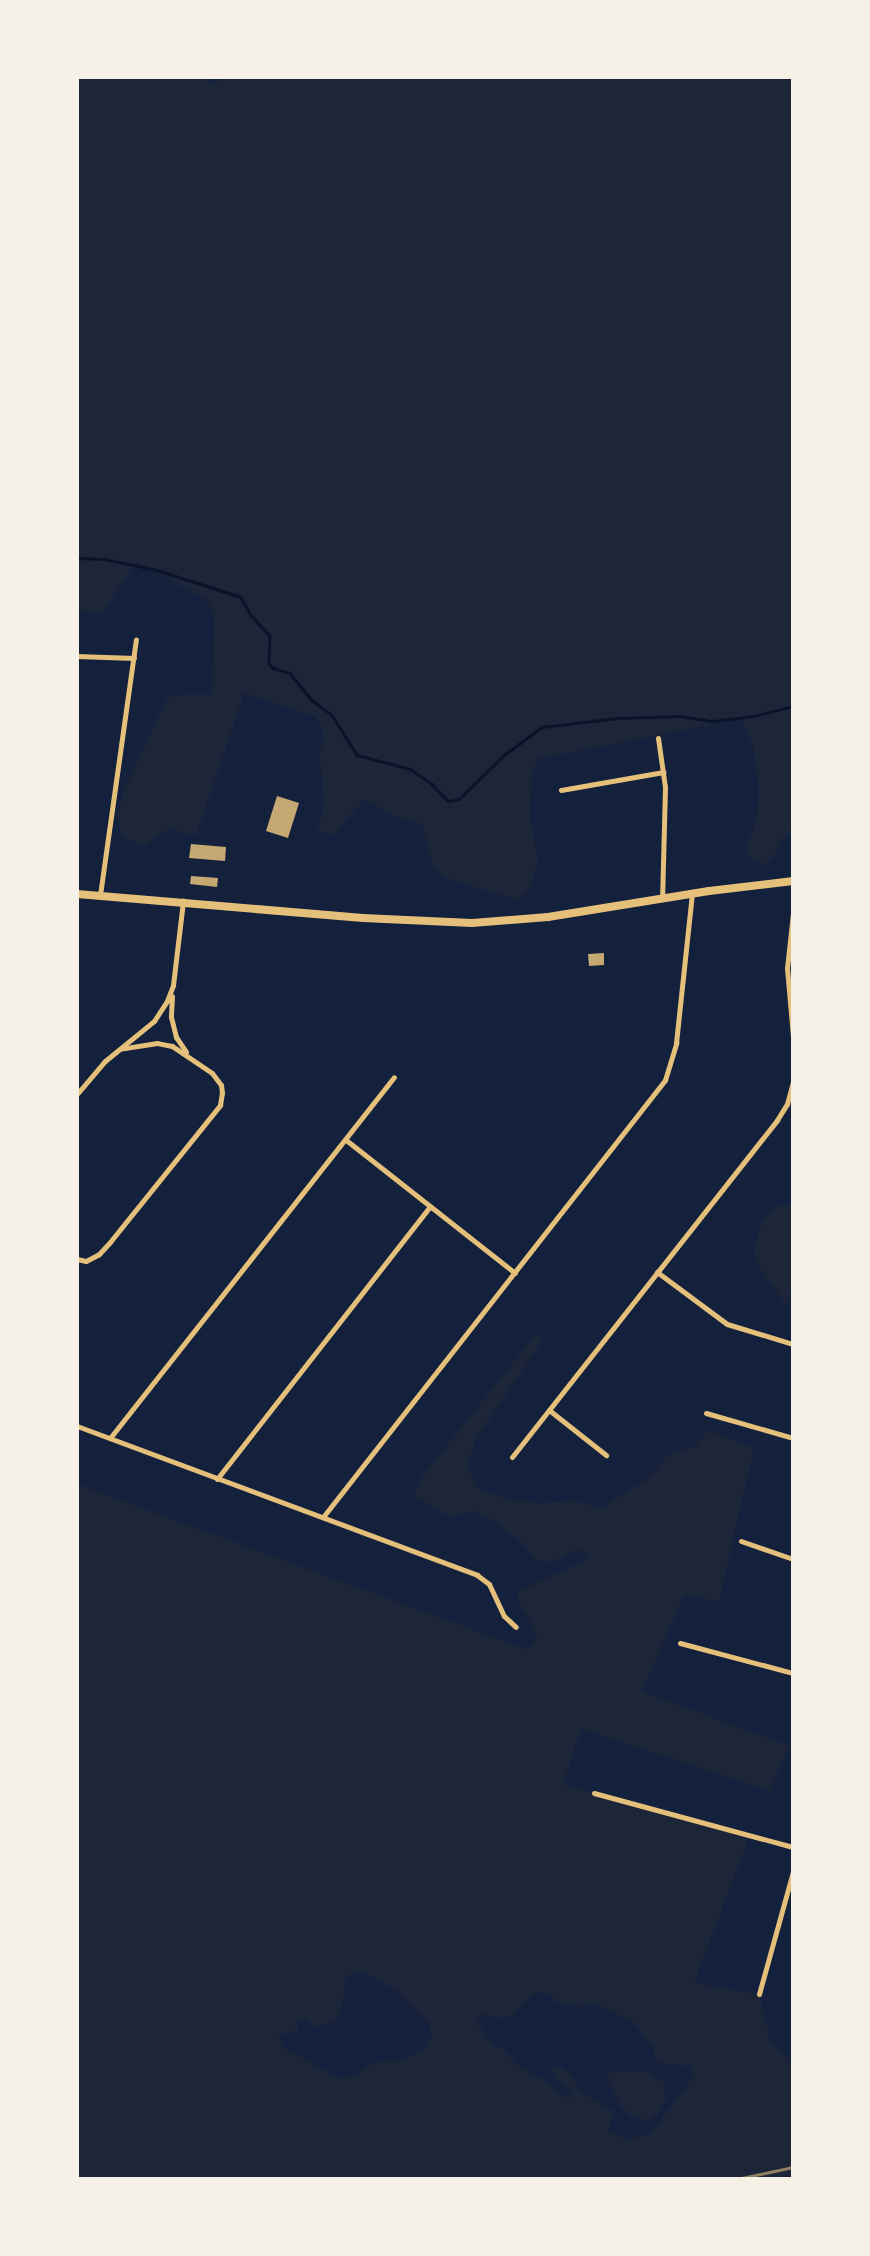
<!DOCTYPE html>
<html>
<head>
<meta charset="utf-8">
<style>
	body { margin:0 }
	#map { position:relative; width:870px; height:2256px; overflow:hidden; background:#14213d; font-family:Barlow,sans-serif }
	div>[style] { position:absolute }
	[style*='--x'] { left:calc(var(--x)*1px); top:calc(var(--y)*1px); width:calc(var(--w)*1px); rotate:calc(var(--a)*1deg) }
	.green>* { inset:0; background:#1d2539 }
	.stream>* { height:2.5px; margin:-1.25px; padding:0 1.25px; transform-origin:1.25px; border-radius:1.25px; background:#0b132b }
	.building>* { inset:0; background:#c6a872 }
	.minor>* { height:5px; margin:-2.5px; padding:0 2.5px; transform-origin:2.5px; border-radius:2.5px; background:#e5c07b }
	.primary>* { height:8px; margin:-4px; padding:0 4px; transform-origin:4px; border-radius:4px; background:#e5c07b }
	.rail>* { height:2.5px; margin:-1.25px; padding:0 1.25px; transform-origin:1.25px; border-radius:1.25px; background:#918062 }
	span { translate:-50% -50%; white-space:nowrap; text-align:center; line-height:1.15; -webkit-text-stroke:5px #f6f1e7; paint-order:stroke }
	.frame { position:absolute; inset:0; border:79px solid #f6f1e7; pointer-events:none }
</style>
</head>
<body>
<div id="map">
	<div class="green">
		<i style="clip-path:polygon(77px 77px,204px 77px,208px 82px,221px 81px,226px 77px,793px 77px,793px 830px,781px 840px,775px 855px,765px 865px,751px 860px,746px 848px,756px 821px,759px 792px,753px 746px,741px 719px,538px 759px,532px 773px,530px 817px,538px 861px,529px 891px,517px 900px,445px 878px,433px 868px,422px 824px,391px 815px,364px 799px,334px 835px,318px 832px,324px 800px,319px 753px,324px 741px,321px 727px,314px 716px,244px 693px,196px 836px,169px 829px,143px 846px,122px 837px,117px 815px,123px 793px,166px 700px,172px 695px,212px 694px,214px 616px,208px 601px,136px 562px,102px 613px,77px 611px)"></i>
		<i style="clip-path:polygon(793px 1205px,793px 1286px,786px 1304px,765px 1277px,753px 1254px,762px 1220px,777px 1206px)"></i>
		<i style="clip-path:polygon(evenodd,537px 1333px,544px 1338px,475px 1441px,467px 1467px,478px 1488px,506px 1499px,540px 1503px,571px 1501px,603px 1507px,644px 1481px,670px 1454px,695px 1446px,708px 1430px,754px 1448px,719px 1601px,684px 1596px,642px 1691px,789px 1746px,770px 1791px,581px 1729px,563px 1784px,750px 1835px,694px 1983px,759px 1994px,770px 2040px,793px 2062px,793px 2179px,77px 2179px,77px 1484px,528px 1650px,537px 1638px,527px 1614px,519px 1604px,517px 1592px,583px 1561px,588px 1552px,574px 1550px,553px 1563px,535px 1559px,521px 1542px,491px 1520px,474px 1511px,449px 1517px,414px 1496px,421px 1478px,537px 1333px,354px 1971px,371px 1976px,395px 1990px,429px 2024px,432px 2036px,424px 2049px,401px 2060px,374px 2062px,355px 2076px,339px 2078px,291px 2052px,283px 2046px,279px 2035px,298px 2030px,298px 2021px,308px 2019px,313px 2027px,335px 2022px,343px 2003px,345px 1980px,354px 1971px,537px 1333px,533px 1993px,547px 1993px,558px 2003px,579px 2007px,595px 2004px,633px 2021px,652px 2047px,658px 2063px,692px 2066px,693px 2077px,650px 2134px,627px 2139px,608px 2131px,615px 2112px,581px 2092px,569px 2073px,560px 2067px,553px 2067px,554px 2076px,571px 2093px,571px 2097px,564px 2097px,546px 2081px,518px 2066px,503px 2048px,493px 2046px,477px 2022px,482px 2014px,500px 2018px,513px 2015px,533px 1993px)"></i>
		<i style="clip-path:polygon(620px 2071px,649px 2072px,664px 2082px,666px 2100px,658px 2114px,649px 2122px,629px 2115px,621px 2107px,607px 2079px,610px 2073px)"></i>
	</div>
	<div class="stream">
		<i style="--x:77;--y:558;--w:27;--a:2"></i>
		<i style="--x:104;--y:559;--w:54;--a:11.7"></i>
		<i style="--x:157;--y:570;--w:88;--a:17.8"></i>
		<i style="--x:241;--y:597;--w:21;--a:61"></i>
		<i style="--x:251;--y:615;--w:28;--a:48"></i>
		<i style="--x:270;--y:636;--w:27;--a:92"></i>
		<i style="--x:269;--y:663;--w:6;--a:51"></i>
		<i style="--x:273;--y:668;--w:18;--a:16"></i>
		<i style="--x:290;--y:673;--w:36;--a:51"></i>
		<i style="--x:313;--y:701;--w:24;--a:36"></i>
		<i style="--x:332;--y:715;--w:47;--a:58"></i>
		<i style="--x:357;--y:755;--w:55;--a:14.8"></i>
		<i style="--x:410;--y:769;--w:27;--a:34"></i>
		<i style="--x:432;--y:784;--w:23;--a:47"></i>
		<i style="--x:448;--y:801;--w:11;--a:-10"></i>
		<i style="--x:459;--y:799;--w:63;--a:-44.4"></i>
		<i style="--x:504;--y:755;--w:47;--a:-36.4"></i>
		<i style="--x:542;--y:727;--w:78;--a:-6.7"></i>
		<i style="--x:619;--y:718;--w:61;--a:-1.9"></i>
		<i style="--x:680;--y:716;--w:33;--a:9"></i>
		<i style="--x:713;--y:721;--w:41;--a:-7"></i>
		<i style="--x:754;--y:716;--w:40;--a:-14.4"></i>
	</div>
	<div class="building">
		<i style="clip-path:polygon(277px 796px,299px 803px,288px 838px,266px 831px)"></i>
		<i style="clip-path:polygon(191px 844px,226px 847px,225px 861px,189px 858px)"></i>
		<i style="clip-path:polygon(191px 876px,218px 878px,217px 887px,190px 884px)"></i>
		<i style="clip-path:polygon(604px 953px,604px 965px,589px 966px,588px 954px)"></i>
	</div>
	<div class="minor">
		<i style="--x:77;--y:656;--w:57;--a:2"></i>
		<i style="--x:658;--y:738;--w:49;--a:81.9"></i>
		<i style="--x:665;--y:787;--w:111;--a:91.5"></i>
		<i style="--x:561;--y:790;--w:104;--a:-10"></i>
		<i style="--x:100;--y:895;--w:258;--a:-82"></i>
		<i style="--x:793;--y:913;--w:55;--a:96.2"></i>
		<i style="--x:787;--y:968;--w:69;--a:85"></i>
		<i style="--x:172;--y:996;--w:21;--a:93"></i>
		<i style="--x:171;--y:1017;--w:21;--a:76"></i>
		<i style="--x:176;--y:1037;--w:18;--a:56"></i>
		<i style="--x:77;--y:1094;--w:43;--a:-49.7"></i>
		<i style="--x:105;--y:1061;--w:63;--a:-39.2"></i>
		<i style="--x:154;--y:1021;--w:24;--a:-57"></i>
		<i style="--x:167;--y:1001;--w:17;--a:-69"></i>
		<i style="--x:173;--y:985;--w:85;--a:-83.2"></i>
		<i style="--x:346;--y:1140;--w:215;--a:38.2"></i>
		<i style="--x:77;--y:1259;--w:9;--a:13"></i>
		<i style="--x:86;--y:1261;--w:15;--a:-28"></i>
		<i style="--x:99;--y:1254;--w:16;--a:-47"></i>
		<i style="--x:110;--y:1242;--w:176;--a:-51.2"></i>
		<i style="--x:220;--y:1105;--w:12;--a:-81"></i>
		<i style="--x:222;--y:1093;--w:8;--a:-97"></i>
		<i style="--x:221;--y:1085;--w:15;--a:-127"></i>
		<i style="--x:212;--y:1073;--w:48;--a:-146"></i>
		<i style="--x:172;--y:1046;--w:15;--a:-169"></i>
		<i style="--x:157;--y:1043;--w:36;--a:171"></i>
		<i style="--x:657;--y:1272;--w:87;--a:36.6"></i>
		<i style="--x:727;--y:1324;--w:69;--a:16.9"></i>
		<i style="--x:549;--y:1410;--w:73;--a:38.3"></i>
		<i style="--x:706;--y:1413;--w:91;--a:16"></i>
		<i style="--x:77;--y:1426;--w:427;--a:20.4"></i>
		<i style="--x:477;--y:1575;--w:15;--a:37"></i>
		<i style="--x:489;--y:1584;--w:35;--a:65"></i>
		<i style="--x:504;--y:1616;--w:16;--a:43"></i>
		<i style="--x:110;--y:1438;--w:459;--a:-51.8"></i>
		<i style="--x:512;--y:1457;--w:429;--a:-51.8"></i>
		<i style="--x:777;--y:1120;--w:19;--a:-58"></i>
		<i style="--x:787;--y:1104;--w:23;--a:-75"></i>
		<i style="--x:217;--y:1479;--w:346;--a:-52"></i>
		<i style="--x:323;--y:1517;--w:555;--a:-51.95"></i>
		<i style="--x:665;--y:1080;--w:39;--a:-73"></i>
		<i style="--x:676;--y:1043;--w:151;--a:-83.9"></i>
		<i style="--x:741;--y:1541;--w:55;--a:19.1"></i>
		<i style="--x:680;--y:1643;--w:117;--a:14.9"></i>
		<i style="--x:594;--y:1793;--w:206;--a:15.2"></i>
		<i style="--x:759;--y:1994;--w:128;--a:-74.5"></i>
	</div>
	<div class="primary">
		<i style="--x:77;--y:894;--w:287;--a:4.8"></i>
		<i style="--x:363;--y:918;--w:109;--a:2.6"></i>
		<i style="--x:472;--y:923;--w:76;--a:-4.5"></i>
		<i style="--x:548;--y:917;--w:163;--a:-9.2"></i>
		<i style="--x:709;--y:891;--w:85;--a:-6.8"></i>
	</div>
	<div class="rail">
		<i style="--x:737;--y:2179;--w:57;--a:-12.1"></i>
	</div>
	<div class="frame"></div>
</div>
</body>
</html>
